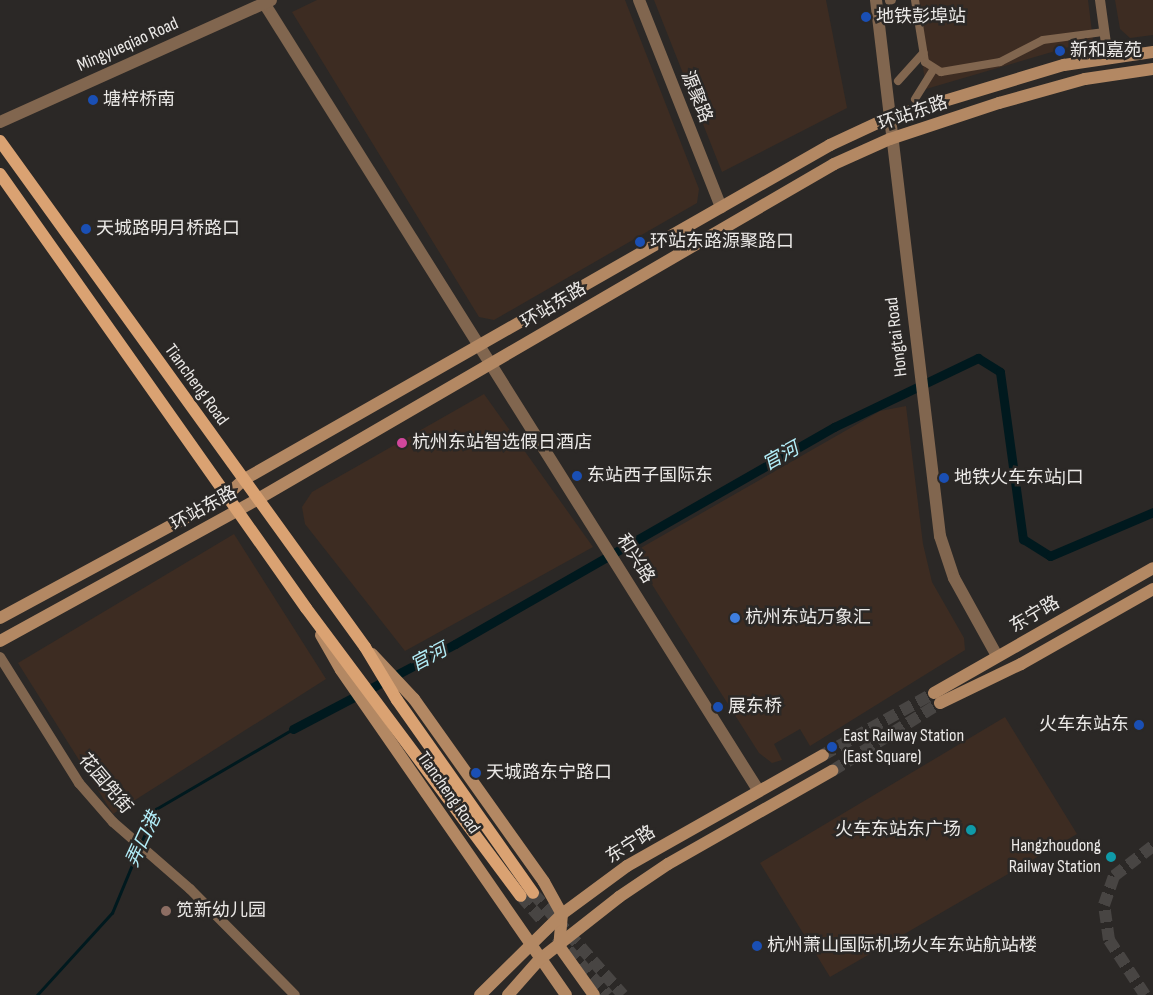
<!DOCTYPE html>
<html>
<head>
<meta charset="utf-8">
<style>
	body { margin:0 }
	#map { position:relative; width:1153px; height:995px; overflow:hidden; background:#2b2826; font-family:"Sofia Sans Condensed","Noto Sans SC",sans-serif }
	div>[style] { position:absolute }
	[style*='--x'] { left:calc(var(--x)*1px); top:calc(var(--y)*1px); width:calc(var(--w)*1px); rotate:calc(var(--a)*1deg) }
	.commercial>* { inset:0; background:#3d2c22 }
	.stream>* { height:2.5px; margin:-1.25px; padding:0 1.25px; transform-origin:1.25px; border-radius:1.25px; background:#00191e }
	.canal>* { height:9px; margin:-4.5px; padding:0 4.5px; transform-origin:4.5px; border-radius:4.5px; background:#00191e }
	.secondary-tunnel>* { height:12px; margin-top:-6px; transform-origin:0; background:repeating-linear-gradient(90deg,#484543 0 12px,transparent 0 18px) }
	.primary-tunnel>* { height:12px; margin-top:-6px; transform-origin:0; background:repeating-linear-gradient(90deg,#484543 0 12px,transparent 0 18px) }
	.pedestrian>* { height:8px; margin:-4px; padding:0 4px; transform-origin:4px; border-radius:4px; background:#81664f }
	.minor>* { height:10px; margin:-5px; padding:0 5px; transform-origin:5px; border-radius:5px; background:#81664f }
	.tertiary>* { height:12px; margin:-6px; padding:0 6px; transform-origin:6px; border-radius:6px; background:#81664f }
	.secondary>* { height:12px; margin:-6px; padding:0 6px; transform-origin:6px; border-radius:6px; background:#b38863 }
	.primary>* { height:12px; margin:-6px; padding:0 6px; transform-origin:6px; border-radius:6px; background:#daa272 }
	.dots>* { width:14px; height:14px; translate:-50% -50%; box-sizing:border-box; border:2px solid #2b2826; border-radius:50% }
	span { translate:-50% -50%; white-space:nowrap; text-align:center; line-height:1.15; -webkit-text-stroke:5px #2b2826; paint-order:stroke }
	.poi-label { font-size:18px; color:#ebe9e7 }
	.left { translate:0 -50%; text-align:left }
	.right { translate:-100% -50%; text-align:right }
	.street-label { font-size:18px; color:#ebe9e7 }
	.water-label { font-size:19px; color:#b3effa; font-style:italic }
</style>
</head>
<body>
<div id="map">
	<div class="commercial">
		<i style="clip-path:polygon(317px 0,625px 0,699px 189px,697px 203px,494px 320px,479px 317px,292px 12px)"></i>
		<i style="clip-path:polygon(654px 0,826px 0,847px 108px,722px 172px)"></i>
		<i style="clip-path:polygon(914px 0,1088px 0,1093px 40px,926px 89px)"></i>
		<i style="clip-path:polygon(1115px 0,1153px 0,1153px 35px,1130px 38px,1120px 29px)"></i>
		<i style="clip-path:polygon(484px 394px,593px 547px,405px 651px,305px 524px,302px 507px,312px 492px)"></i>
		<i style="clip-path:polygon(906px 406px,923px 544px,932px 582px,964px 638px,965px 650px,810px 746px,800px 729px,774px 744px,782px 760px,772px 763px,759px 753px,632px 553px,880px 411px)"></i>
		<i style="clip-path:polygon(234px 534px,326px 679px,113px 814px,18px 663px)"></i>
		<i style="clip-path:polygon(1005px 717px,1077px 834px,830px 977px,760px 863px)"></i>
	</div>
	<div class="stream">
		<i style="--x:141;--y:843;--w:37;--a:-66"></i>
		<i style="--x:156;--y:809;--w:159;--a:-30.3"></i>
		<i style="--x:37;--y:995;--w:111;--a:-47.6"></i>
		<i style="--x:112;--y:913;--w:70;--a:-67.4"></i>
	</div>
	<div class="canal">
		<i style="--x:293;--y:729;--w:183;--a:-27.7"></i>
		<i style="--x:455;--y:644;--w:437;--a:-29.8"></i>
		<i style="--x:834;--y:427;--w:160;--a:-25.6"></i>
		<i style="--x:978;--y:358;--w:26;--a:32"></i>
		<i style="--x:1000;--y:372;--w:169;--a:82.2"></i>
		<i style="--x:1023;--y:539;--w:32;--a:32"></i>
		<i style="--x:1050;--y:556;--w:112;--a:-23.1"></i>
	</div>
	<div class="secondary-tunnel">
		<i style="--x:823;--y:755;--w:127;--a:-29.2"></i>
		<i style="--x:832;--y:771;--w:128;--a:-32.2"></i>
		<i style="--x:1145;--y:995;--w:66;--a:-123.2"></i>
		<i style="--x:1109;--y:940;--w:35;--a:-98"></i>
		<i style="--x:1104;--y:905;--w:31;--a:-71"></i>
		<i style="--x:1114;--y:876;--w:49;--a:-37.6"></i>
	</div>
	<div class="primary-tunnel">
		<i style="--x:533;--y:893;--w:136;--a:48.6"></i>
		<i style="--x:521;--y:896;--w:132;--a:48.7"></i>
	</div>
	<div class="pedestrian">
		<i style="--x:915;--y:0;--w:63;--a:80.8"></i>
		<i style="--x:925;--y:62;--w:19;--a:32"></i>
		<i style="--x:941;--y:72;--w:60;--a:-9.6"></i>
		<i style="--x:1000;--y:62;--w:48;--a:-27.1"></i>
		<i style="--x:1043;--y:40;--w:62;--a:-7.5"></i>
		<i style="--x:889;--y:1;--w:3;--a:-18"></i>
		<i style="--x:898;--y:81;--w:38;--a:-48"></i>
		<i style="--x:915;--y:99;--w:34;--a:-58"></i>
	</div>
	<div class="minor">
		<i style="--x:1100;--y:0;--w:59;--a:82.1"></i>
		<i style="--x:0;--y:657;--w:149;--a:57.9"></i>
		<i style="--x:79;--y:783;--w:52;--a:48.9"></i>
		<i style="--x:113;--y:822;--w:102;--a:41"></i>
		<i style="--x:190;--y:889;--w:149;--a:45.3"></i>
	</div>
	<div class="tertiary">
		<i style="--x:639;--y:0;--w:223;--a:68.4"></i>
		<i style="--x:876;--y:0;--w:540;--a:83.19"></i>
		<i style="--x:940;--y:536;--w:44;--a:71.6"></i>
		<i style="--x:954;--y:578;--w:89;--a:61.1"></i>
		<i style="--x:264;--y:3;--w:929;--a:57.88"></i>
		<i style="--x:0;--y:122;--w:297;--a:-24.2"></i>
	</div>
	<div class="secondary">
		<i style="--x:0;--y:618;--w:257;--a:-28.4"></i>
		<i style="--x:226;--y:496;--w:23;--a:-43"></i>
		<i style="--x:243;--y:480;--w:676;--a:-29.71"></i>
		<i style="--x:830;--y:145;--w:64;--a:-25"></i>
		<i style="--x:888;--y:118;--w:184;--a:-16.8"></i>
		<i style="--x:1064;--y:65;--w:90;--a:-8.3"></i>
		<i style="--x:321;--y:635;--w:40;--a:60.3"></i>
		<i style="--x:341;--y:670;--w:395;--a:55.3"></i>
		<i style="--x:0;--y:641;--w:294;--a:-28.8"></i>
		<i style="--x:258;--y:499;--w:666;--a:-30.18"></i>
		<i style="--x:834;--y:164;--w:61;--a:-24.1"></i>
		<i style="--x:890;--y:139;--w:115;--a:-18.3"></i>
		<i style="--x:999;--y:103;--w:89;--a:-15.6"></i>
		<i style="--x:1085;--y:79;--w:69;--a:-8.4"></i>
		<i style="--x:372;--y:654;--w:62;--a:47"></i>
		<i style="--x:414;--y:699;--w:224;--a:54.6"></i>
		<i style="--x:544;--y:882;--w:37;--a:61"></i>
		<i style="--x:562;--y:914;--w:32;--a:95"></i>
		<i style="--x:559;--y:946;--w:60;--a:54.5"></i>
		<i style="--x:934;--y:693;--w:252;--a:-29.7"></i>
		<i style="--x:940;--y:703;--w:90;--a:-25.7"></i>
		<i style="--x:1021;--y:664;--w:152;--a:-29.6"></i>
		<i style="--x:480;--y:995;--w:115;--a:-44.6"></i>
		<i style="--x:562;--y:914;--w:81;--a:-36.4"></i>
		<i style="--x:627;--y:866;--w:225;--a:-29.5"></i>
		<i style="--x:508;--y:995;--w:47;--a:-48.5"></i>
		<i style="--x:539;--y:960;--w:102;--a:-38.2"></i>
		<i style="--x:619;--y:897;--w:59;--a:-34"></i>
		<i style="--x:668;--y:864;--w:189;--a:-29.6"></i>
	</div>
	<div class="primary">
		<i style="--x:0;--y:141;--w:624;--a:54.2"></i>
		<i style="--x:365;--y:647;--w:62;--a:58.9"></i>
		<i style="--x:397;--y:700;--w:236;--a:54.8"></i>
		<i style="--x:0;--y:174;--w:531;--a:54.81"></i>
		<i style="--x:306;--y:608;--w:359;--a:53.3"></i>
	</div>
	<div class="dots">
		<i style="left:866px;top:17px;background:#1a4fb4"></i>
		<i style="left:1060px;top:51px;background:#1a4fb4"></i>
		<i style="left:93px;top:100px;background:#1a4fb4"></i>
		<i style="left:86px;top:229px;background:#1a4fb4"></i>
		<i style="left:640px;top:242px;background:#1a4fb4"></i>
		<i style="left:402px;top:443px;background:#d1479c"></i>
		<i style="left:577px;top:476px;background:#1a4fb4"></i>
		<i style="left:944px;top:478px;background:#1a4fb4"></i>
		<i style="left:735px;top:618px;background:#3f7fe0"></i>
		<i style="left:718px;top:707px;background:#1a4fb4"></i>
		<i style="left:1139px;top:725px;background:#1a4fb4"></i>
		<i style="left:832px;top:747px;background:#1a4fb4"></i>
		<i style="left:476px;top:773px;background:#1a4fb4"></i>
		<i style="left:971px;top:830px;background:#0f9aa8"></i>
		<i style="left:1111px;top:857px;background:#0f9aa8"></i>
		<i style="left:166px;top:911px;background:#8d6e63"></i>
		<i style="left:757px;top:946px;background:#1a4fb4"></i>
	</div>
	<div class="poi-label">
		<span class="left" style="left:876px;top:17px">地铁彭埠站</span>
		<span class="left" style="left:1070px;top:51px">新和嘉苑</span>
		<span class="left" style="left:103px;top:100px">塘梓桥南</span>
		<span class="left" style="left:96px;top:229px">天城路明月桥路口</span>
		<span class="left" style="left:650px;top:242px">环站东路源聚路口</span>
		<span class="left" style="left:412px;top:443px">杭州东站智选假日酒店</span>
		<span class="left" style="left:587px;top:476px">东站西子国际东</span>
		<span class="left" style="left:954px;top:478px">地铁火车东站J口</span>
		<span class="left" style="left:745px;top:618px">杭州东站万象汇</span>
		<span class="left" style="left:728px;top:707px">展东桥</span>
		<span class="right" style="left:1129px;top:725px">火车东站东</span>
		<span class="left" style="left:843px;top:747px">East Railway Station<br>(East Square)</span>
		<span class="left" style="left:486px;top:773px">天城路东宁路口</span>
		<span class="right" style="left:961px;top:830px">火车东站东广场</span>
		<span class="right" style="left:1101px;top:857px">Hangzhoudong<br>Railway Station</span>
		<span class="left" style="left:176px;top:911px">笕新幼儿园</span>
		<span class="left" style="left:767px;top:946px">杭州萧山国际机场火车东站航站楼</span>
	</div>
	<div class="street-label">
		<span style="left:128px;top:45px;rotate:-24deg">Mingyueqiao Road</span>
		<span style="left:696px;top:97px;rotate:68deg">源聚路</span>
		<span style="left:913px;top:114px;rotate:-19deg">环站东路</span>
		<span style="left:554px;top:306px;rotate:-31deg">环站东路</span>
		<span style="left:897px;top:337px;rotate:-97deg">Hongtai Road</span>
		<span style="left:196px;top:385px;rotate:54deg">Tiancheng Road</span>
		<span style="left:204px;top:509px;rotate:-29deg">环站东路</span>
		<span style="left:635px;top:559px;rotate:58deg">和兴路</span>
		<span style="left:1035px;top:615px;rotate:-30deg">东宁路</span>
		<span style="left:105px;top:784px;rotate:50deg">花园兜街</span>
		<span style="left:448px;top:793px;rotate:55deg">Tiancheng Road</span>
		<span style="left:631px;top:845px;rotate:-32deg">东宁路</span>
	</div>
	<div class="water-label">
		<span style="left:781px;top:457px;rotate:-29deg">官河</span>
		<span style="left:429px;top:658px;rotate:-28deg">官河</span>
		<span style="left:144px;top:840px;rotate:-65deg">弄口港</span>
	</div>
</div>
</body>
</html>
